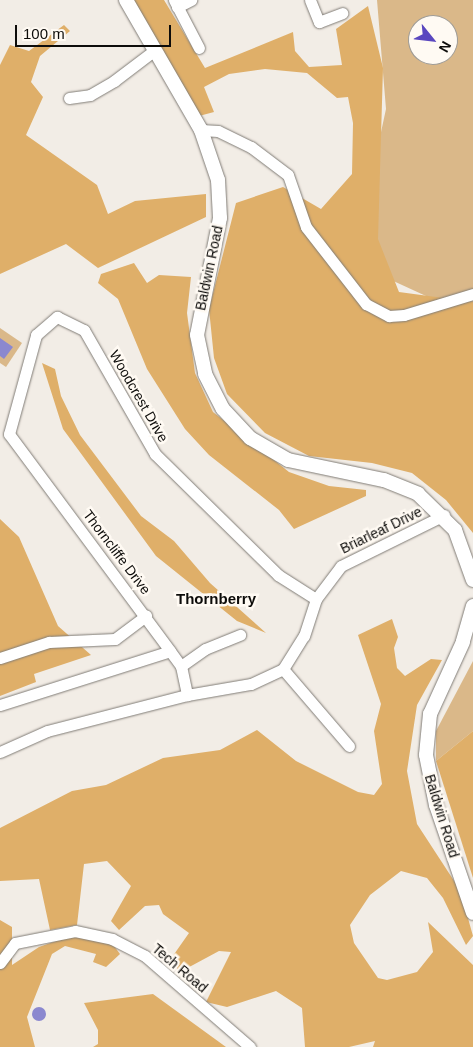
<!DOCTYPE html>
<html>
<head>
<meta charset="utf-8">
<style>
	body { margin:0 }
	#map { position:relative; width:473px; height:1047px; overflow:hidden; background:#f2ede6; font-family:Helvetica,sans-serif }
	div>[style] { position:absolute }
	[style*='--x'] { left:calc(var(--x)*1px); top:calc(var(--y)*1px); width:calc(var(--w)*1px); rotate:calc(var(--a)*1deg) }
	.green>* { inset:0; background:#dab889 }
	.forest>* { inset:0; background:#dfaf69 }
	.water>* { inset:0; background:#8b88cf }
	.round { border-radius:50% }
	.roads { filter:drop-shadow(0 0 1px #807c76) drop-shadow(0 0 1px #807c76) }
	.minor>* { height:11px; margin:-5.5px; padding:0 5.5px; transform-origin:5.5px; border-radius:5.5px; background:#fff }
	.tertiary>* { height:14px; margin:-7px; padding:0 7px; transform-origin:7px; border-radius:7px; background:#fff }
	span { translate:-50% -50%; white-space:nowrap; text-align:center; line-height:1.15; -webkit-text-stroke:5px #fffaf3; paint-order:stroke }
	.street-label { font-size:14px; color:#0d0c0a }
	.neighbourhood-label { font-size:15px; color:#0d0c0a; font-weight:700 }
	.north { position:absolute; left:408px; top:15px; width:50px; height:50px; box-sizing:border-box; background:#fffaf3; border:1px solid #9e9b96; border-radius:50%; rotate:119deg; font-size:14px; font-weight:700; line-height:20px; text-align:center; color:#0d0c0a }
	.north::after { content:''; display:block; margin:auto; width:18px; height:22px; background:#5a47bf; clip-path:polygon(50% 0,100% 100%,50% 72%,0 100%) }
	.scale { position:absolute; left:15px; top:25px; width:156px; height:22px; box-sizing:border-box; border:2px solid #0d0c0a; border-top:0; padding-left:6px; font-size:15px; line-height:18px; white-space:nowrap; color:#0d0c0a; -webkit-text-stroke:4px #fffaf3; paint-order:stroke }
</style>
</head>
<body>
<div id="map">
	<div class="green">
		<i style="clip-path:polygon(evenodd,377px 0,473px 0,473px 308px,426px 296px,389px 279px,364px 234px,367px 197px,386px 109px,377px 0,418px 25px,448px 25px,448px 55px,418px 55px,418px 25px)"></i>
		<i style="clip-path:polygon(0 328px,22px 343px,6px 367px,0 363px)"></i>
		<i style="clip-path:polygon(473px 661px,473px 731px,436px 761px,436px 731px)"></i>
	</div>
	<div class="forest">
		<i style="clip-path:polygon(132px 0,164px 0,205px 68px,293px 32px,295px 51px,309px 67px,342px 65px,336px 29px,368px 6px,383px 68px,378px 239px,399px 292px,473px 302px,473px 533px,446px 500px,412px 473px,372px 463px,309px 456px,265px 433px,227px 394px,214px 358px,209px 309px,236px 203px,283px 187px,321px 209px,352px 174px,353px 123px,348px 97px,337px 98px,307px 73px,265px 69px,229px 74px,204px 87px,214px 112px,199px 116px)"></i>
		<i style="clip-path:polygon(64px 25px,70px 31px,40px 56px,31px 82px,43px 97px,26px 135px,97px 185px,108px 214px,135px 201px,206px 194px,206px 217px,98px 268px,66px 244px,0 274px,0 65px,10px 45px,29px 51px)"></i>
		<i style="clip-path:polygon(134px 263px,147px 283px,159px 275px,191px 277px,187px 313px,195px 373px,213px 412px,289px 472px,329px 486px,366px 490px,366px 496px,294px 529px,279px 510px,209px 455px,185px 429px,147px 369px,118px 299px,98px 283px,101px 274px)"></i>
		<i style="clip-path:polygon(42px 363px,55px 369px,61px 396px,80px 435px,141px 516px,174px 541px,210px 583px,266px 633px,237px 621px,156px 556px,63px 429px)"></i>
		<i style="clip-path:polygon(0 519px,19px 537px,58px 626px,91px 655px,34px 674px,36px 682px,0 696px)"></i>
		<i style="clip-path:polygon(392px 619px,398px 637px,394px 648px,397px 668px,405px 676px,431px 659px,442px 660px,417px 705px,407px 771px,417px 824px,460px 890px,473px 936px,466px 945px,443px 898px,427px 878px,401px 871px,370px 895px,350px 925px,354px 943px,378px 978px,387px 980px,417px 972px,433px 952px,428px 922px,473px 965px,473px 1047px,373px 1047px,375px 1041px,349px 1047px,305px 1047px,302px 1008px,276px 991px,227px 1007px,206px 1002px,231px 952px,219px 951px,180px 972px,170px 960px,189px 933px,163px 914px,159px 905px,145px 906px,119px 930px,111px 921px,131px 886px,107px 861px,84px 864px,77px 925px,50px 930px,39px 879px,0 881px,0 828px,72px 791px,106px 785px,163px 758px,220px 750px,257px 730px,296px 761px,358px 792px,374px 795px,382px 784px,374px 731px,381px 704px,358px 635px)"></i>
		<i style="clip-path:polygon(473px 731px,473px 878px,436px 761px)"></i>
		<i style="clip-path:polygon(0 920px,12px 927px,12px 965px,39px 947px,73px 935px,111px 942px,120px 954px,106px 967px,93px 962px,96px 954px,65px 946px,52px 954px,27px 1017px,35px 1047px,0 1047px)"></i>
		<i style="clip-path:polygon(153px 994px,226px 1047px,93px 1047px,98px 1044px,98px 1030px,84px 1003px)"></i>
	</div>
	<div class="water">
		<i style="clip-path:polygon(0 338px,13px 347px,4px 359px,0 356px)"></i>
		<i class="round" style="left:32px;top:1007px;width:14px;height:14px"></i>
	</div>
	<div class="roads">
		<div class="minor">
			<i style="--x:174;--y:0;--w:54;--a:62.5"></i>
			<i style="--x:310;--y:0;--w:24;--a:68"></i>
			<i style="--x:319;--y:22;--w:25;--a:-21"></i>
			<i style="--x:177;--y:7;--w:16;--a:-27"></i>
			<i style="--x:69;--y:98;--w:21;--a:-8"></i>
			<i style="--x:90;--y:95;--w:28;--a:-30"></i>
			<i style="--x:114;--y:81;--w:51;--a:-37.1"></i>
			<i style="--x:201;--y:130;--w:17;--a:3"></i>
			<i style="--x:218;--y:131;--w:37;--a:26"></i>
			<i style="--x:251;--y:147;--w:46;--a:37.1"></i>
			<i style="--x:288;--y:175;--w:55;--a:70.9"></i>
			<i style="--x:306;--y:227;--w:98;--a:52.1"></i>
			<i style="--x:366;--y:304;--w:26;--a:28"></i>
			<i style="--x:389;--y:316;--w:15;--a:-4"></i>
			<i style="--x:404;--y:315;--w:72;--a:-16.9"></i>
			<i style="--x:9;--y:434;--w:103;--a:-74.7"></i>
			<i style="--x:36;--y:335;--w:28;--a:-41"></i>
			<i style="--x:57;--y:317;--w:30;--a:26"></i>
			<i style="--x:84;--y:330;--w:143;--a:60.2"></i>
			<i style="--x:155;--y:454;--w:173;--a:44.5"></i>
			<i style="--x:278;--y:575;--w:45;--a:32.3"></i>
			<i style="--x:9;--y:434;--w:270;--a:53.4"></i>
			<i style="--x:170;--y:651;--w:19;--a:54"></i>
			<i style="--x:181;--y:666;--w:30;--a:78"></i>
			<i style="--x:187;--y:695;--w:65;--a:-9.8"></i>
			<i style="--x:251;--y:684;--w:35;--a:-25"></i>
			<i style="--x:0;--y:658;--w:52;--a:-18.1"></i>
			<i style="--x:49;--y:642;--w:66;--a:-2.6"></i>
			<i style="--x:115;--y:639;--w:39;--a:-37"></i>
			<i style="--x:181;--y:666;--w:29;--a:-35"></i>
			<i style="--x:205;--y:649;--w:38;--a:-22"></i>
			<i style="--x:0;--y:705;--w:178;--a:-17.6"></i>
			<i style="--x:349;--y:746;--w:101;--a:-130.6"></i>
			<i style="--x:283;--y:669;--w:39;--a:-58"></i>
			<i style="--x:304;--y:636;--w:39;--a:-72"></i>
			<i style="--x:316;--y:599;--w:41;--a:-52.9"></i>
			<i style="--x:341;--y:566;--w:115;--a:-26.3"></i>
			<i style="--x:0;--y:752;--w:51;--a:-24.1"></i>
			<i style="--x:47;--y:731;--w:145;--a:-14.4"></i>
			<i style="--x:0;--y:963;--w:25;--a:-53"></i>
			<i style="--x:15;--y:943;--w:61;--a:-11.3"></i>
			<i style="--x:75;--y:931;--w:38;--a:12"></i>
			<i style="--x:112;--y:939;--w:37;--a:27"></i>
			<i style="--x:145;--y:956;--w:139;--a:40.9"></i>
		</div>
		<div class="tertiary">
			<i style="--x:126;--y:0;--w:150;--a:60"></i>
			<i style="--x:201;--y:130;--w:53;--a:71.2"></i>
			<i style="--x:218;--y:180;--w:38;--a:87"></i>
			<i style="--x:220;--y:218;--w:119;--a:101.1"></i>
			<i style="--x:197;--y:335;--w:40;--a:78"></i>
			<i style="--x:205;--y:374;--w:39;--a:63"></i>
			<i style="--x:223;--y:409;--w:40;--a:47"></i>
			<i style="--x:250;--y:438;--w:44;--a:30.1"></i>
			<i style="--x:288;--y:460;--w:98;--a:11.8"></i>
			<i style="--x:384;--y:480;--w:37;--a:22"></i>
			<i style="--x:418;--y:494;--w:52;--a:44.2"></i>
			<i style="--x:455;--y:530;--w:53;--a:70.2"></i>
			<i style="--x:473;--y:606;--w:37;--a:106"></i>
			<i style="--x:463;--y:642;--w:79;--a:114.6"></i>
			<i style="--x:430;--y:714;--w:41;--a:95.6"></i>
			<i style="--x:426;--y:755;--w:51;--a:78.7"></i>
			<i style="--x:436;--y:805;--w:114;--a:71.1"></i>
		</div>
	</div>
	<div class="street-label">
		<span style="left:209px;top:268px;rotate:-78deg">Baldwin Road</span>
		<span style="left:139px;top:396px;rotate:60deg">Woodcrest Drive</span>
		<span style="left:381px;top:530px;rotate:-26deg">Briarleaf Drive</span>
		<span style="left:117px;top:552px;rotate:53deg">Thorncliffe Drive</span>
		<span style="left:442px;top:816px;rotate:73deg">Baldwin Road</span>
		<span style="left:180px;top:968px;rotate:40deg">Tech Road</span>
	</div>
	<div class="neighbourhood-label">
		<span style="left:216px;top:599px">Thornberry</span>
	</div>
	<div class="north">N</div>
	<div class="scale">100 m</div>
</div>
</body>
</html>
